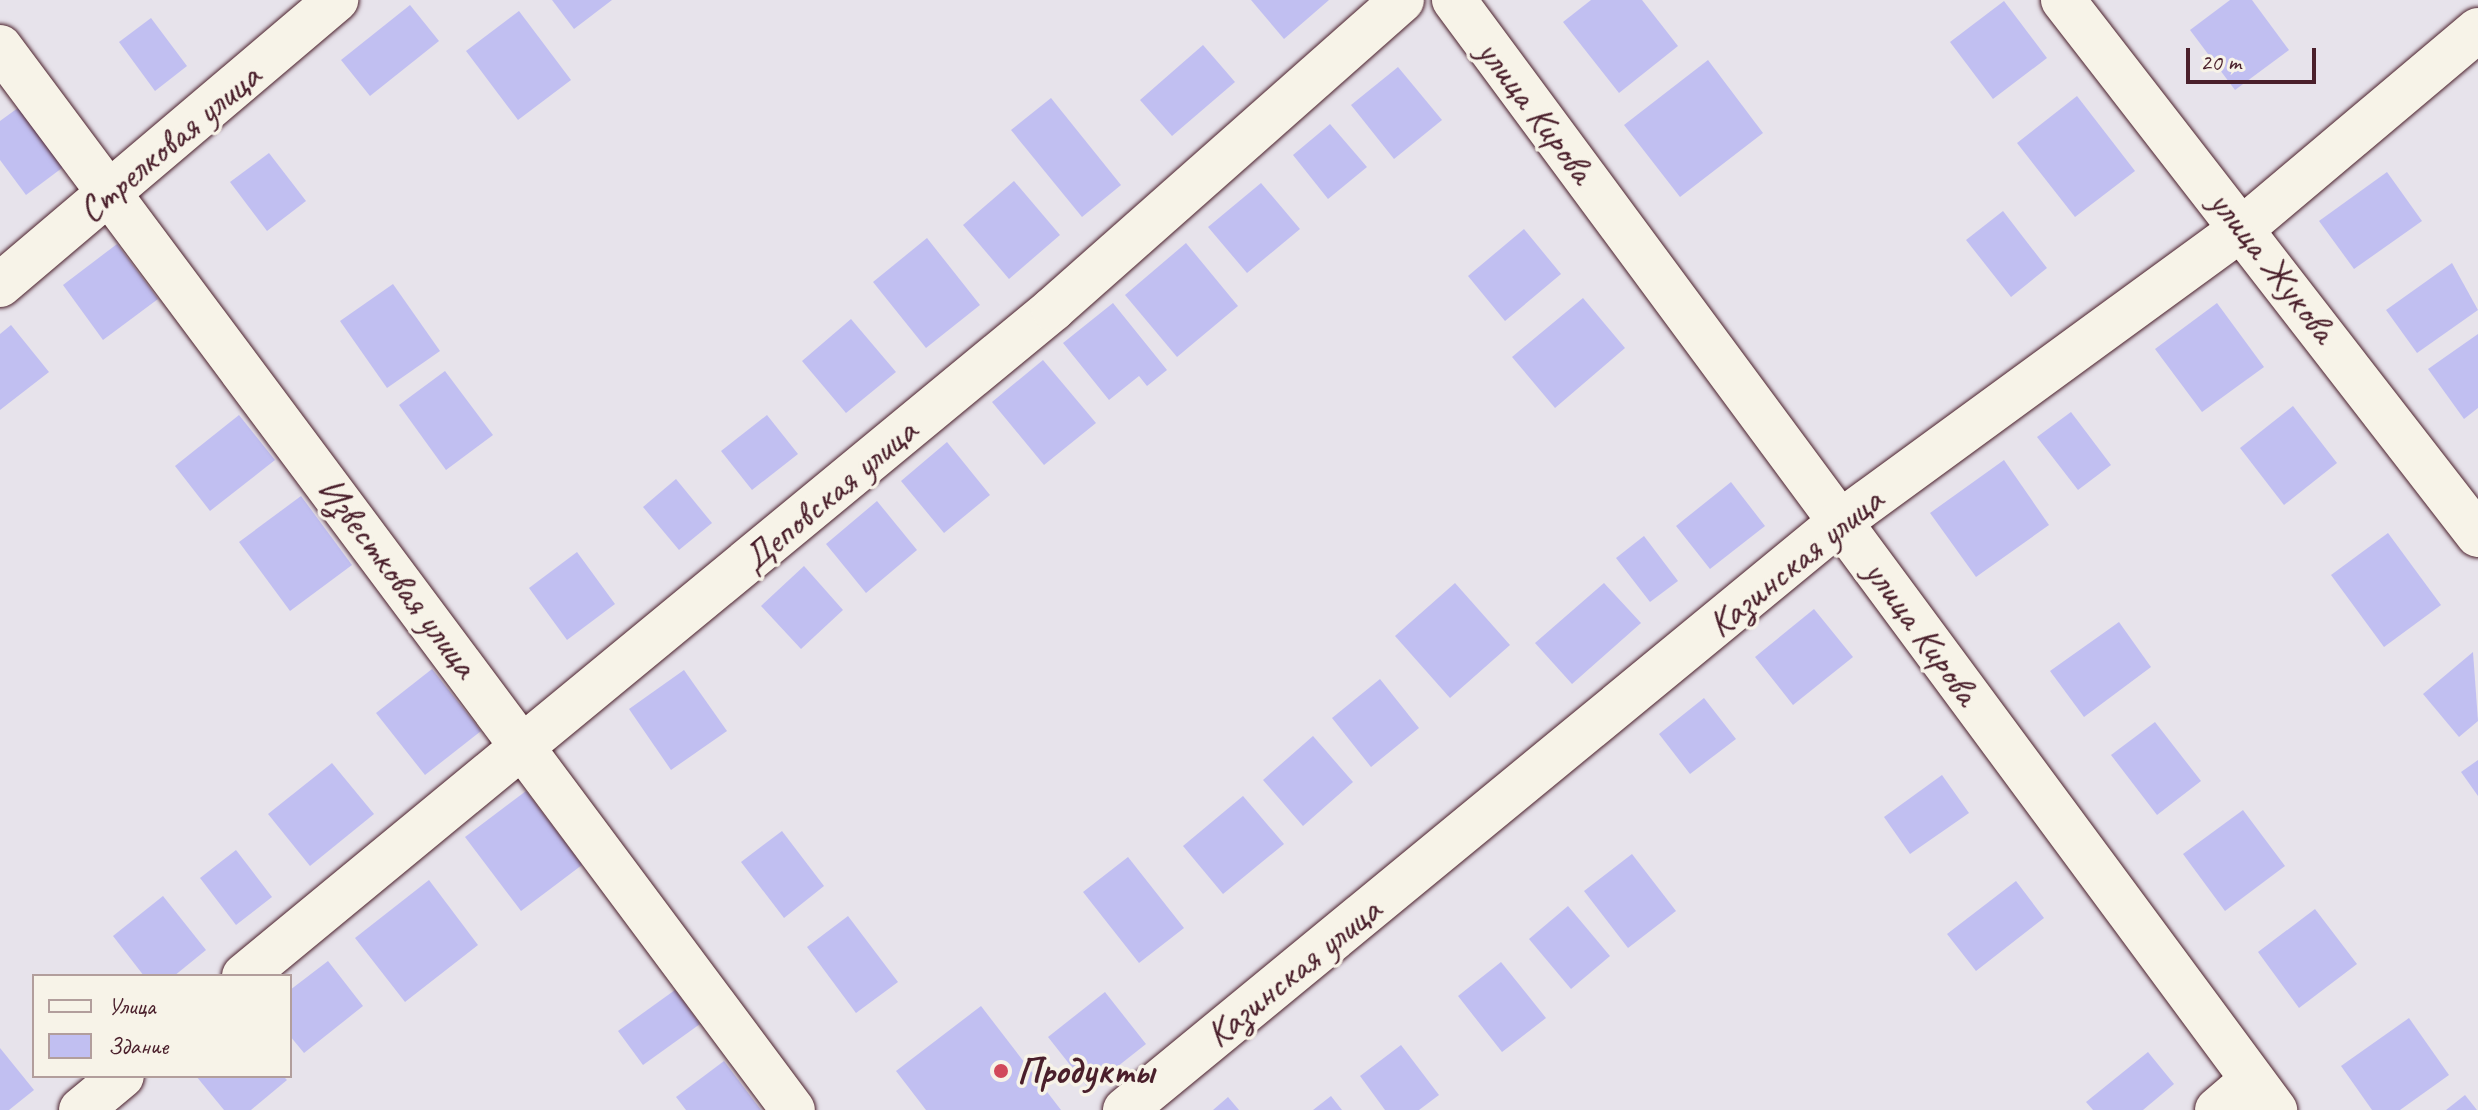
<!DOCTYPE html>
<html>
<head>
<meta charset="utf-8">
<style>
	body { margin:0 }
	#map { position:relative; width:2478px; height:1110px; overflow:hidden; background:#e7e3eb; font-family:Caveat,sans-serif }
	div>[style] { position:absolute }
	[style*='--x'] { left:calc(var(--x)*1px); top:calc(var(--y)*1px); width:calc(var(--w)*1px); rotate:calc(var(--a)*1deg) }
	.building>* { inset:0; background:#c1bff1 }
	.roads { filter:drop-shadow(0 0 2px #4a1f2b) drop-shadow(0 0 2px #4a1f2b) }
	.minor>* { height:44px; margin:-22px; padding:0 22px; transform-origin:22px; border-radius:22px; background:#f7f3e8 }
	.dots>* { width:22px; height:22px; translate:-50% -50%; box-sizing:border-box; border:4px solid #f7f3e8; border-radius:50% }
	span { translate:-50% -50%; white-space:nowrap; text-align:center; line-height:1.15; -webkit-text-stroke:7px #f7f3e8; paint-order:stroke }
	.street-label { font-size:38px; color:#4a1f2b }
	.poi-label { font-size:38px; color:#4a1f2b; font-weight:700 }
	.left { translate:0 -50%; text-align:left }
	.legend { position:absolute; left:32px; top:974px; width:260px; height:104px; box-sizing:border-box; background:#f7f3e8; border:2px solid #b29e9c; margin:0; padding:10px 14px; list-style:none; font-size:24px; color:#4a1f2b }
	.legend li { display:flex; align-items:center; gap:16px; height:40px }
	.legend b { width:40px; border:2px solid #b29e9c }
	.scale { position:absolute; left:2186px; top:48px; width:130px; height:36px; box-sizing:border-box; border:4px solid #4a1f2b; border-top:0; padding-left:10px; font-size:24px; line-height:28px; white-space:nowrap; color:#4a1f2b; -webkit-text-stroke:6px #f7f3e8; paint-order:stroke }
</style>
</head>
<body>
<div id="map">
	<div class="building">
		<i style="clip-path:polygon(552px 0,612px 0,574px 29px)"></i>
		<i style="clip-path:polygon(1251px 0,1329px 0,1284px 39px)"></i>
		<i style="clip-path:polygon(1591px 0,1642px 0,1678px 46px,1619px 93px,1563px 22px)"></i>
		<i style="clip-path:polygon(2230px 0,2252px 0,2289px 50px,2235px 90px,2190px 30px)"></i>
		<i style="clip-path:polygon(2004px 1px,2047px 58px,1993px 99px,1950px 42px)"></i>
		<i style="clip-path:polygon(410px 5px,439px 41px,370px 96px,341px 60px)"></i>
		<i style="clip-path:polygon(519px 11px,571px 80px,518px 120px,466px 51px)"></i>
		<i style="clip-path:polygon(151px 18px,187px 66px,155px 91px,119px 42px)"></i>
		<i style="clip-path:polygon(1203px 45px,1235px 82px,1172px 136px,1140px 100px)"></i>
		<i style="clip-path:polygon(1708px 60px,1763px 133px,1680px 197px,1624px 125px)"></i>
		<i style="clip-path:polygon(1398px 67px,1442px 120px,1394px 159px,1351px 105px)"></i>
		<i style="clip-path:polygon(2077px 96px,2135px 171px,2075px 217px,2017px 143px)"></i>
		<i style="clip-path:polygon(1051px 98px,1121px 185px,1082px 217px,1011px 130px)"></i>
		<i style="clip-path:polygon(22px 105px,66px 165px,26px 195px,0 160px,0 121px)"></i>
		<i style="clip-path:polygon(1330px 124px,1367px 167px,1328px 199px,1293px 155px)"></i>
		<i style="clip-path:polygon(269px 153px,306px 201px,267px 231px,230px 182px)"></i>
		<i style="clip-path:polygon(2387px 172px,2422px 221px,2354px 269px,2319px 221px)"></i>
		<i style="clip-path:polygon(1014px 181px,1060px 235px,1009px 279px,963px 225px)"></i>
		<i style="clip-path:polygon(1261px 183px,1300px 229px,1247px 273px,1208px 227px)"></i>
		<i style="clip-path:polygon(2003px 211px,2047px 268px,2011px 297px,1966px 240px)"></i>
		<i style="clip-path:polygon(1524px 229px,1561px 274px,1505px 321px,1468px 276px)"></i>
		<i style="clip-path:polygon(927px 238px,980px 305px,926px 348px,873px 282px)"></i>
		<i style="clip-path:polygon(1186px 243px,1238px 306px,1177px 357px,1125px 295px)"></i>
		<i style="clip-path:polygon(117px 244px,158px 299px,103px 340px,63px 285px)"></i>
		<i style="clip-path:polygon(2452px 263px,2478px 310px,2417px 353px,2386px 310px)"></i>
		<i style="clip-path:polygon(393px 284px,440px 351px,387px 388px,340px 321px)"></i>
		<i style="clip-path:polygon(1583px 298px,1625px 348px,1555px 408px,1512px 357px)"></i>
		<i style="clip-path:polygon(1113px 303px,1167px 370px,1147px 386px,1139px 376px,1109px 400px,1063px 343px)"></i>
		<i style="clip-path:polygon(2217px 303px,2264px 367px,2202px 412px,2155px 349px)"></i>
		<i style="clip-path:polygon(851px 319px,896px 372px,846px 413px,802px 361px)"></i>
		<i style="clip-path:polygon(11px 325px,49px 372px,0 410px,0 334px)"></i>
		<i style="clip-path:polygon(2478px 334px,2478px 408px,2464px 419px,2428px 369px)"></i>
		<i style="clip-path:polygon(1043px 360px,1096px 423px,1044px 465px,992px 402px)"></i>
		<i style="clip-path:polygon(445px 371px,493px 435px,446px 470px,399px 405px)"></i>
		<i style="clip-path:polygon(2293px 406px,2337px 463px,2284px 505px,2240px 448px)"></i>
		<i style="clip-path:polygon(2071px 412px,2111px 465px,2078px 490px,2037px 437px)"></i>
		<i style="clip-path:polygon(239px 415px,275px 460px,210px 511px,175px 466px)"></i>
		<i style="clip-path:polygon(767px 415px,798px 454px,752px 490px,721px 451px)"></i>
		<i style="clip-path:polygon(947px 442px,990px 495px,944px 533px,901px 481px)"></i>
		<i style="clip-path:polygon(2004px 460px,2049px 525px,1976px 577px,1930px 513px)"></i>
		<i style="clip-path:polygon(676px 479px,712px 523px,679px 550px,643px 507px)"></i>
		<i style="clip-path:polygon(1731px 482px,1765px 526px,1710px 569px,1676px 526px)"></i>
		<i style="clip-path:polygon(301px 496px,352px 565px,290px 611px,239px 542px)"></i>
		<i style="clip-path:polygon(877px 501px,917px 550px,866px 593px,826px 544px)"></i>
		<i style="clip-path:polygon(2388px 533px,2441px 605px,2384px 647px,2331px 575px)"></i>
		<i style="clip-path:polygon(1644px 536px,1678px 581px,1650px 602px,1616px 558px)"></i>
		<i style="clip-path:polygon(577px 552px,615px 604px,567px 640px,529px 588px)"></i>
		<i style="clip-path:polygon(804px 566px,843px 610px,801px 649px,761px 606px)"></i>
		<i style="clip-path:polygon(1455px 583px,1510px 645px,1450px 698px,1395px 636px)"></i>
		<i style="clip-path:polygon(1604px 583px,1641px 623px,1572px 684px,1535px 643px)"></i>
		<i style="clip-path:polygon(1814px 609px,1853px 657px,1793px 705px,1755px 657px)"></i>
		<i style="clip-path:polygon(2119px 622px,2151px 667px,2084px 717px,2050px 671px)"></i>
		<i style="clip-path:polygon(2473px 652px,2478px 721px,2459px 737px,2423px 694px)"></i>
		<i style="clip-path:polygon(432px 669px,481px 731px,425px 775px,376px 713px)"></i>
		<i style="clip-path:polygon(684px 670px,727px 731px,671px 770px,629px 709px)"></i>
		<i style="clip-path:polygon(1380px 679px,1419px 728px,1371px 767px,1332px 718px)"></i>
		<i style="clip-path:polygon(1704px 698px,1736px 739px,1690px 774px,1659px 734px)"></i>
		<i style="clip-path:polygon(2155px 722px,2201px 781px,2157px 815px,2111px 755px)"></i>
		<i style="clip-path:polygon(1313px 736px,1353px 782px,1303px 826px,1263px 780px)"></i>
		<i style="clip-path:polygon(2478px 760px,2478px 796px,2461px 772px)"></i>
		<i style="clip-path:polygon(332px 763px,374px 814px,310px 866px,268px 814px)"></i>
		<i style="clip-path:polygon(1942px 775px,1969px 813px,1910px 854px,1884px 817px)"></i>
		<i style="clip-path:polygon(526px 791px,582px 865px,521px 911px,465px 837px)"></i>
		<i style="clip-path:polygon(1243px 796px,1284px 844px,1223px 894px,1183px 846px)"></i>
		<i style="clip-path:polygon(2243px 810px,2285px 866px,2225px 911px,2183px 854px)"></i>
		<i style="clip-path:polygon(782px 831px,824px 886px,784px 918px,741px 862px)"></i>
		<i style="clip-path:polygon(236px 850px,272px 897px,236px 925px,200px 878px)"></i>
		<i style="clip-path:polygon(1632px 854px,1676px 911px,1628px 948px,1584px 891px)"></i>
		<i style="clip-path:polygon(1128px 857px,1184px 928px,1139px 963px,1083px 892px)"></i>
		<i style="clip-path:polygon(429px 880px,478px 945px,405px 1002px,355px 938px)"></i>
		<i style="clip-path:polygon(2016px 881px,2044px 918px,1976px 971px,1947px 934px)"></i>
		<i style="clip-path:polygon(163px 896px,206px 950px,174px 976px,144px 976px,113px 936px)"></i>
		<i style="clip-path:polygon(1568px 906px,1610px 956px,1571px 989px,1529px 939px)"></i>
		<i style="clip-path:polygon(2315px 909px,2357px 964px,2299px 1008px,2258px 952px)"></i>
		<i style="clip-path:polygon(848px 916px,898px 982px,856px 1013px,807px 947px)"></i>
		<i style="clip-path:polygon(328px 961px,363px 1006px,304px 1053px,290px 1036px,290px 990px)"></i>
		<i style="clip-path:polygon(1501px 962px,1546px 1018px,1502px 1052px,1458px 996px)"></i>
		<i style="clip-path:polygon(675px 990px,700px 1024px,643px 1065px,618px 1031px)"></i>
		<i style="clip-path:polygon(1105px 992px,1146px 1044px,1089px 1089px,1048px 1037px)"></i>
		<i style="clip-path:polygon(981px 1006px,1061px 1110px,926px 1110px,896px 1071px)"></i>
		<i style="clip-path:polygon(2409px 1018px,2449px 1075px,2400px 1110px,2372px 1110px,2341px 1066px)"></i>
		<i style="clip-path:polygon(1401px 1045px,1439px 1095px,1419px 1110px,1385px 1110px,1360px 1076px)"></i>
		<i style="clip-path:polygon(0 1048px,34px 1090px,9px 1110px,0 1110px)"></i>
		<i style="clip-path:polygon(2148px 1052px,2174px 1084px,2143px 1110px,2093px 1110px,2086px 1102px)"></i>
		<i style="clip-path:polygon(724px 1061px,761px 1110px,686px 1110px,676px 1097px)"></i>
		<i style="clip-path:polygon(196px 1076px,283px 1076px,287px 1080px,251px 1110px,224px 1110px)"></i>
		<i style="clip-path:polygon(2465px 1095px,2477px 1110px,2446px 1110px)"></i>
		<i style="clip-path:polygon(1331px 1096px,1342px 1110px,1313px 1110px)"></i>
		<i style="clip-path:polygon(1228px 1097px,1239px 1110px,1213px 1110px)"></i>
	</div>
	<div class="roads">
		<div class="minor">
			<i style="--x:1454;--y:0;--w:1381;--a:53.51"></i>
			<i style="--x:2063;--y:0;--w:677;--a:52.2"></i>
			<i style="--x:0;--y:47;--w:1326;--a:53.28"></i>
			<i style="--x:0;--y:285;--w:441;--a:-40.3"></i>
			<i style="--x:244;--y:976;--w:1049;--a:-39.5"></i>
			<i style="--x:1053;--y:309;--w:466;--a:-41.5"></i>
			<i style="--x:81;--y:1110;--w:53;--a:-39.7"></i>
			<i style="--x:1125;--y:1110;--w:926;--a:-39.43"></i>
			<i style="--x:1840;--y:522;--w:500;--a:-36.14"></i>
			<i style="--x:2244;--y:227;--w:306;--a:-40.1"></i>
			<i style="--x:2217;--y:1110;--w:46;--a:-40.6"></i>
		</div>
	</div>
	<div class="dots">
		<i style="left:1001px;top:1071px;background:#d1495b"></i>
	</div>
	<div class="street-label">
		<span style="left:1536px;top:111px;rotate:53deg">улица Кирова</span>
		<span style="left:169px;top:143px;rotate:-40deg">Стрелковая улица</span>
		<span style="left:2273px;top:266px;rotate:52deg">улица Жукова</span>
		<span style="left:829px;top:495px;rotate:-40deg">Деповская улица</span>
		<span style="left:1795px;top:562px;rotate:-39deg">Казинская улица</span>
		<span style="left:398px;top:577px;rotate:53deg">Известковая улица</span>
		<span style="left:1922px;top:632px;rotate:54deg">улица Кирова</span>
		<span style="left:1293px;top:972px;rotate:-39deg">Казинская улица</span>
	</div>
	<div class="poi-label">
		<span class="left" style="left:1017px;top:1071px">Продукты</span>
	</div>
	<ul class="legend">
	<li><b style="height:10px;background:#f7f3e8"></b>Улица</li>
	<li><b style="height:22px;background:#c1bff1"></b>Здание</li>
	</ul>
	<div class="scale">20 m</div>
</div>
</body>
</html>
